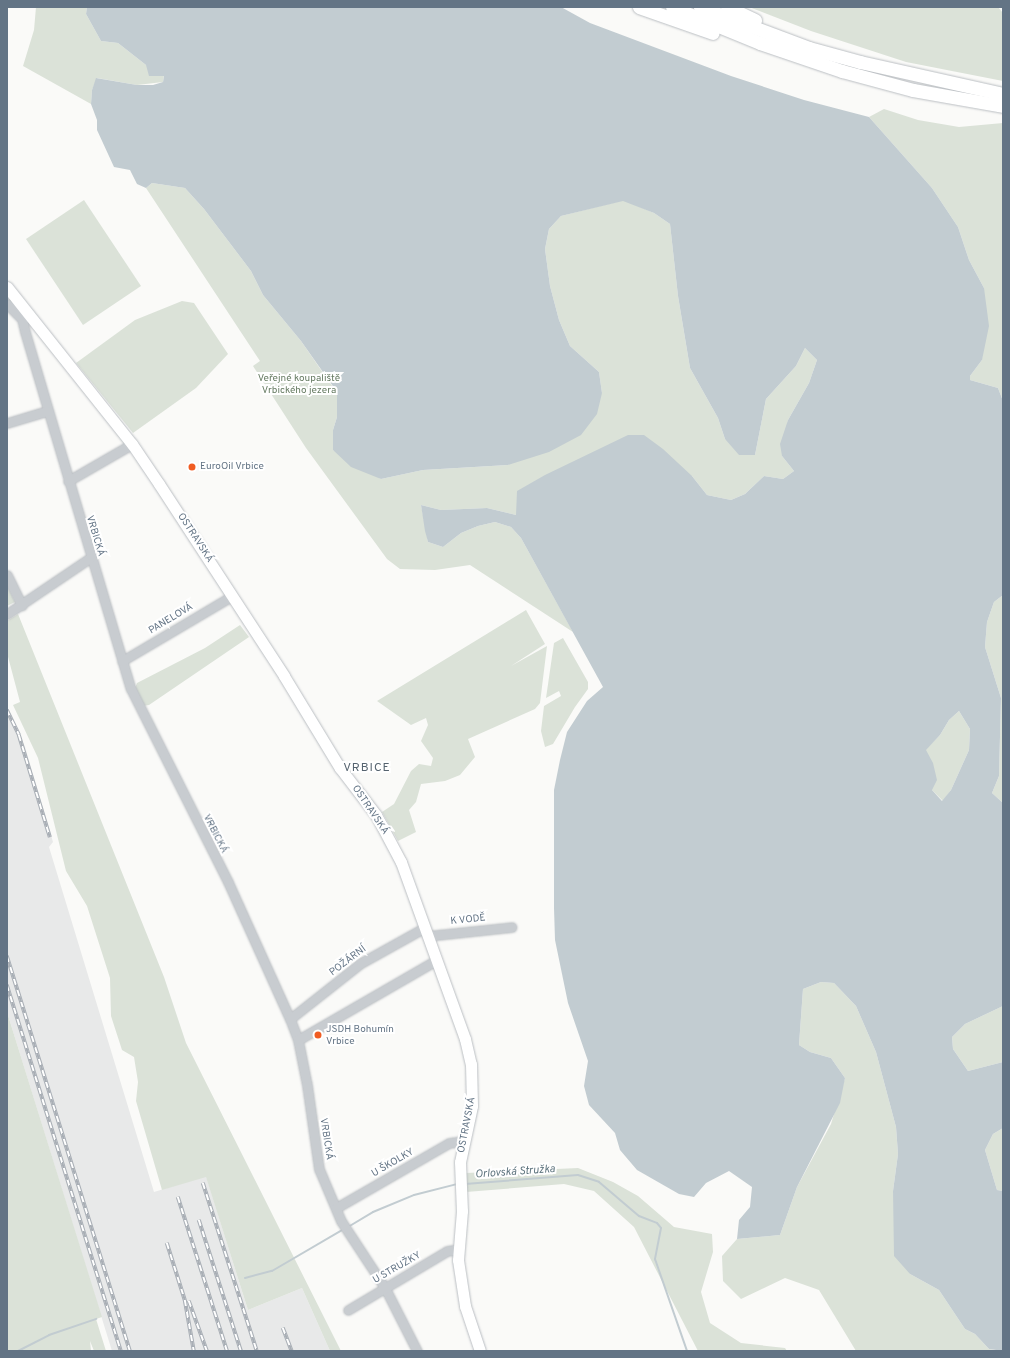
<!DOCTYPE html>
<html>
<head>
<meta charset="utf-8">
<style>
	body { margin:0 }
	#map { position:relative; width:1010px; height:1358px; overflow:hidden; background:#fafaf8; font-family:Overpass,sans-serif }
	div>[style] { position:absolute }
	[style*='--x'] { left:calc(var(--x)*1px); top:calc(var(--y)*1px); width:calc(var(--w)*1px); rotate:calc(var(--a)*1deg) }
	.built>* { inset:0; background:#e8e9e9 }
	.green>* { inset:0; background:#dbe2d8 }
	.water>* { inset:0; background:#c2ccd1 }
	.stream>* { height:2px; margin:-1px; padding:0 1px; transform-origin:1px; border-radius:1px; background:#c2ccd1 }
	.roads { filter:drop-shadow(0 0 1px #bbbfc3) drop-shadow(0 0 1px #bbbfc3) }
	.minor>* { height:9px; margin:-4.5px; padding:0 4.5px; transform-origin:4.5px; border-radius:4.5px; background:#c8ccd0 }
	.major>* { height:11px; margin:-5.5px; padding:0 5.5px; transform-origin:5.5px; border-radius:5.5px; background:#fff }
	.highway>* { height:13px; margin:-6.5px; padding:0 6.5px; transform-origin:6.5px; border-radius:6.5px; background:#fff }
	.rail>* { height:3.5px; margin-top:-1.75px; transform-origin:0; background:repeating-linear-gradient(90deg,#fff 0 6px,#a8aeb5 0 12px); box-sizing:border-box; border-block:1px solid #a8aeb5 }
	.dots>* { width:11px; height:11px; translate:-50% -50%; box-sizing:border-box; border:2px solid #fff; border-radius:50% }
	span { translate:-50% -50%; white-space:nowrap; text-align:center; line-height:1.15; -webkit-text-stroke:4px #fff; paint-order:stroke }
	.park-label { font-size:10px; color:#667b62 }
	.poi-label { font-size:10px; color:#637485 }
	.left { translate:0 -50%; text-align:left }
	.street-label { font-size:10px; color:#637485 }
	.water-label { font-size:11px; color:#5e747e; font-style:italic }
	.quarter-label { font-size:12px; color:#55636f; letter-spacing:1px }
	.frame { position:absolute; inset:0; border:8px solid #637485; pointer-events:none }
</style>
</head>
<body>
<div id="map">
	<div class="built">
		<i style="clip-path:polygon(7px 706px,25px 747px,53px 842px,49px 847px,154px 1192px,206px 1176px,248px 1310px,302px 1288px,330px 1351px,112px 1351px,7px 1012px)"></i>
	</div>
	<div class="green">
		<i style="clip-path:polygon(36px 7px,87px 7px,86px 14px,101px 41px,118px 43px,146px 65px,164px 75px,163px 82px,137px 85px,97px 78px,92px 90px,91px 104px,23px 66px,34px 30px)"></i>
		<i style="clip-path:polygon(749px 7px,998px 7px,1003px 13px,1003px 81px,906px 62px,811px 31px)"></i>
		<i style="clip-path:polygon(884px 109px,918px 120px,959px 127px,1003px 123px,1003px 401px,998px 388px,970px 380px,970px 376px,982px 360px,984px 288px,969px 260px,958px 227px,932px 188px,869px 117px)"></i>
		<i style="clip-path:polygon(152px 183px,185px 188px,204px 209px,251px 271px,263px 295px,301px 341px,337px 393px,337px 417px,333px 430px,333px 450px,381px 479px,423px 470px,508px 465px,602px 393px,599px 372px,570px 346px,559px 320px,550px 286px,545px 249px,549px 229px,561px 216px,624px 200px,654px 213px,670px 224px,678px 296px,690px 368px,718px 418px,725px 439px,755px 455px,766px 399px,796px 366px,805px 348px,817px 360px,809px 383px,788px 420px,782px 456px,794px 471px,783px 479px,764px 476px,745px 494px,731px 500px,707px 495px,692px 476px,516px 515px,487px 508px,441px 510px,421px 505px,428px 542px,443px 547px,461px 533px,478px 526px,495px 522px,511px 527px,521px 538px,573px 632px,470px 565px,435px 570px,400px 569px,387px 559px,306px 448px,253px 366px,260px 361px,146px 188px)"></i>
		<i style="clip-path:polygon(84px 200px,141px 286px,83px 325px,26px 239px)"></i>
		<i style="clip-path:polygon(182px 301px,194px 303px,228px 354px,196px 388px,133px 433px,76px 363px,135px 320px)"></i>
		<i style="clip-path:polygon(7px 585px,15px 602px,7px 606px)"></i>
		<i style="clip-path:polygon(1003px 595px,1003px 803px,992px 793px,999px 776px,1001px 698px,985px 647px,987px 622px,994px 602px)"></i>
		<i style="clip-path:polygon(526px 610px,545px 644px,511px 666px,547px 646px,540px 703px,535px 709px,468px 739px,475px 757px,460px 775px,445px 781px,421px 784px,416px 802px,409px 810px,416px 832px,398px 841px,382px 812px,394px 804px,411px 771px,419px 764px,431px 766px,433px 758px,421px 741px,428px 725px,426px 718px,411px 725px,377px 701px)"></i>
		<i style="clip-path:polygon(18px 614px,164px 977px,186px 1043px,341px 1351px,330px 1351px,302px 1288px,248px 1310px,206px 1177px,162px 1190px,136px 1101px,138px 1082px,134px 1057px,122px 1050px,111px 1016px,110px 978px,87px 906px,66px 871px,38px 758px,13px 705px,20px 702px,7px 653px,7px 621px)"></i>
		<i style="clip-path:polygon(240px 625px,249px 637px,149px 705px,143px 706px,135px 688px,137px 683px,205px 648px)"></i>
		<i style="clip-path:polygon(563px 638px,588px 682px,588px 689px,575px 707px,553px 744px,545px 747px,541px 731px,544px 706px,561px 696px,559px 691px,546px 698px,554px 643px)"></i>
		<i style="clip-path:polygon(959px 711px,970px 729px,969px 750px,951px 790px,943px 801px,932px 790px,925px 750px,940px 735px,949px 720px)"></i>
		<i style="clip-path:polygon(821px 982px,834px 983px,856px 1006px,876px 1052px,896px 1127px,898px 1154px,893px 1191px,910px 1274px,939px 1290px,965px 1329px,975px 1334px,989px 1349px,1002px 1351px,856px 1351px,819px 1290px,785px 1278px,741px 1299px,723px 1281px,722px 1256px,737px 1239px,780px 1235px,797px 1187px,831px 1124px,845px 1078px,831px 1058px,810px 1052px,799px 1045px,803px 989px)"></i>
		<i style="clip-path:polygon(1003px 1006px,1003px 1062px,968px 1071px,953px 1049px,952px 1037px,965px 1024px)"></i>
		<i style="clip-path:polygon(7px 1012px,102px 1317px,96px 1319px,106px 1351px,94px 1351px,90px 1341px,91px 1351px,7px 1351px)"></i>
		<i style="clip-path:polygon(1003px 1128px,1003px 1191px,997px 1190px,985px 1150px,993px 1134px)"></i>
		<i style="clip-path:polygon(578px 1168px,613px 1182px,638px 1196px,674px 1227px,712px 1234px,713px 1252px,701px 1292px,710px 1323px,741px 1343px,785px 1348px,787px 1351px,698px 1351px,634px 1227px,594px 1191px,564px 1184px,466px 1192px,466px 1173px)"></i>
	</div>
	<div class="water">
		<i style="clip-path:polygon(evenodd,87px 7px,561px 7px,590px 23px,731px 76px,804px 100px,869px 117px,932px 188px,958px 227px,969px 260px,984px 288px,989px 326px,982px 360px,970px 376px,970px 380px,998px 388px,1003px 401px,1003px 595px,994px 602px,987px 622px,985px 647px,1001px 698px,999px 776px,992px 793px,1003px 803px,1003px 1006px,965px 1024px,952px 1037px,953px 1049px,968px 1071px,1003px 1062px,1003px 1128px,993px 1134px,985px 1150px,997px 1190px,1003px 1191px,1003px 1351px,989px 1349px,975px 1334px,965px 1329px,939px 1290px,910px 1274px,894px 1256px,893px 1191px,898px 1154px,896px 1127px,876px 1052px,856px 1006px,834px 983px,821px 982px,803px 989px,799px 1045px,810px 1052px,831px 1058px,845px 1078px,840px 1103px,797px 1187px,780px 1235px,737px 1239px,739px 1220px,750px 1207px,752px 1187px,729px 1171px,706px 1183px,694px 1197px,679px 1194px,637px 1170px,620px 1150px,615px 1133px,589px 1105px,584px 1086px,588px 1061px,568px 1003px,555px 940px,554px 908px,554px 790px,560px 760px,567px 732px,587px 701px,603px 687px,521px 538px,511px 527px,495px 522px,478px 526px,461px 533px,443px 547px,428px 542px,425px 531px,421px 505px,441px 510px,487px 508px,516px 515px,517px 491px,545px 475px,628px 435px,644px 435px,663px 449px,692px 476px,707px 495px,731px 500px,745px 494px,764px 476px,783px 479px,794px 471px,782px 456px,780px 444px,788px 420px,809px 383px,817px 360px,805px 348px,796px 366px,766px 399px,755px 455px,739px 455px,725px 439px,718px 418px,690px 368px,678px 296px,670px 224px,654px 213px,623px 201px,561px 216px,549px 229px,545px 249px,550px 286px,559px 320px,570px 346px,599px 372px,602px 393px,597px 414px,581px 435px,549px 452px,508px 465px,423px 470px,381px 479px,351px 467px,333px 450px,333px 430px,337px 417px,337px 392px,301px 341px,263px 295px,251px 271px,204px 209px,185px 188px,152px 183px,146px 188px,137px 184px,130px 170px,114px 167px,97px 130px,97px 120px,91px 104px,92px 90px,96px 78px,137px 85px,153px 85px,163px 82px,164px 76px,149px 76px,146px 65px,118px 43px,101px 41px,86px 14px,87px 7px,959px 711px,970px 729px,969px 750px,951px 790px,942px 801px,932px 790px,937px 780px,933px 763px,926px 750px,940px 735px,949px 720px,959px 711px)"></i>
	</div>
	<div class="stream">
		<i style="--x:465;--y:1184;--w:113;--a:-4.6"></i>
		<i style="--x:578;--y:1175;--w:22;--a:18"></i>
		<i style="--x:599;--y:1182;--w:52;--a:40.4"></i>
		<i style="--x:639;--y:1216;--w:19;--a:21"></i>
		<i style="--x:657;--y:1223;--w:6;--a:51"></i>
		<i style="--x:661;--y:1228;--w:32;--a:101"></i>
		<i style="--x:655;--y:1259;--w:97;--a:70.8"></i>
		<i style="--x:348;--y:1227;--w:29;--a:-31"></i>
		<i style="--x:373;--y:1212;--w:44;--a:-22.5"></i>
		<i style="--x:414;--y:1195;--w:44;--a:-14.3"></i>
		<i style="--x:245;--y:1278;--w:28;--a:-15"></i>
		<i style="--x:272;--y:1271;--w:83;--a:-30.3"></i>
		<i style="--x:18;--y:1351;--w:35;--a:-27"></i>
		<i style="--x:49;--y:1335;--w:50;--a:-18.8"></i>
	</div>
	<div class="roads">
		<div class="minor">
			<i style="--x:7;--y:304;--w:21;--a:45"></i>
			<i style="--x:28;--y:315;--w:7;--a:146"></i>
			<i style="--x:22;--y:319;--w:13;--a:77"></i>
			<i style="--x:25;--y:332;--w:372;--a:73.5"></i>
			<i style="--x:131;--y:689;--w:216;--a:63.3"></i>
			<i style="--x:228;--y:882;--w:150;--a:65.7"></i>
			<i style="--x:290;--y:1019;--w:22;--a:69"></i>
			<i style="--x:298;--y:1040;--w:46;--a:78.7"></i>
			<i style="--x:307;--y:1085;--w:85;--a:81.9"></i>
			<i style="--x:319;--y:1169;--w:56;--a:67.1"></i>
			<i style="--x:341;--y:1221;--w:80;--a:56.7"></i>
			<i style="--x:385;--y:1288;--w:71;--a:63.1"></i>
			<i style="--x:7;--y:423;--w:42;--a:-16.7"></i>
			<i style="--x:68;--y:481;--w:74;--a:-30"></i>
			<i style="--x:7;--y:575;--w:34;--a:64"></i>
			<i style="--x:7;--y:614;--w:100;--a:-34"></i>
			<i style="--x:122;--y:661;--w:128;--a:-30.6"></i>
			<i style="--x:427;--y:936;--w:85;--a:-6"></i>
			<i style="--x:290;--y:1019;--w:90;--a:-38.3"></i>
			<i style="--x:361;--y:963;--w:72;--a:-29.1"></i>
			<i style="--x:298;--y:1040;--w:158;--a:-30"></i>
			<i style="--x:336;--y:1208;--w:130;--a:-29.9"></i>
			<i style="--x:449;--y:1143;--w:14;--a:-8"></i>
			<i style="--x:348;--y:1310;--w:115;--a:-30.8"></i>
			<i style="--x:447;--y:1251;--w:11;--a:-10"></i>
		</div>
		<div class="major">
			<i style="--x:7;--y:287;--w:201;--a:51.5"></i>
			<i style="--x:132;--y:444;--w:48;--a:56"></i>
			<i style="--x:159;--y:484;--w:229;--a:56.9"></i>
			<i style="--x:284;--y:676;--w:108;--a:58.7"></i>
			<i style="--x:340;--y:768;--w:59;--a:52.5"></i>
			<i style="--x:376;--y:815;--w:53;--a:62"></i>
			<i style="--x:401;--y:862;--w:188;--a:70.1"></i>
			<i style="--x:465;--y:1039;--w:26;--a:77"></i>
			<i style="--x:471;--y:1064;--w:42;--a:88.6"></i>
			<i style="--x:472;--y:1106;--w:57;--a:102.1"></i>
			<i style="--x:460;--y:1162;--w:49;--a:87.7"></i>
			<i style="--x:462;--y:1211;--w:49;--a:94.7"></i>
			<i style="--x:458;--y:1260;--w:47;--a:81.3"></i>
			<i style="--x:465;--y:1306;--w:47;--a:71.6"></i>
		</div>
		<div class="highway">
			<i style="--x:639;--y:7;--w:78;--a:19.4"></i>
			<i style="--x:672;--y:7;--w:95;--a:22.2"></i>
			<i style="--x:760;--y:43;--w:87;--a:18.9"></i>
			<i style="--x:842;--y:71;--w:73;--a:15"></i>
			<i style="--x:913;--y:90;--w:91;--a:10.1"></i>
			<i style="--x:700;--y:7;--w:116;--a:20.6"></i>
			<i style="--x:809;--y:48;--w:53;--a:15.4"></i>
			<i style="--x:860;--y:62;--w:147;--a:12.6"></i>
			<i style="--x:727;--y:7;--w:31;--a:25"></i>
		</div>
	</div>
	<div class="rail">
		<i style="--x:7;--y:710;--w:28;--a:64"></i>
		<i style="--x:19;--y:735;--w:107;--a:73.1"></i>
		<i style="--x:7;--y:956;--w:414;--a:72.7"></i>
		<i style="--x:7;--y:985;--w:383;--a:72.7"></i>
		<i style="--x:203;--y:1183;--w:176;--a:72.2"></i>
		<i style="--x:178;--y:1197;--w:162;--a:72.3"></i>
		<i style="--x:199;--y:1220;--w:138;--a:72.2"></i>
		<i style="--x:167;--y:1243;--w:60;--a:72.5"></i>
		<i style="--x:185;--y:1300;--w:52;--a:80"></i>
		<i style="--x:189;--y:1301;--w:53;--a:70.2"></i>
		<i style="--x:283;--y:1328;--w:25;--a:69"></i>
	</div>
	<div class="dots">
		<i style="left:192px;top:467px;background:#f05c22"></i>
		<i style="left:318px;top:1035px;background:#f05c22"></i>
	</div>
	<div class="park-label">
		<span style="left:299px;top:384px">Veřejné koupaliště<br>Vrbického jezera</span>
	</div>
	<div class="poi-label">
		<span class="left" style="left:200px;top:467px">EuroOil Vrbice</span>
		<span class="left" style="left:326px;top:1035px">JSDH Bohumín<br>Vrbice</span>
	</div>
	<div class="street-label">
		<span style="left:95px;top:536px;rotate:73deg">VRBICKÁ</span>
		<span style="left:195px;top:538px;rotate:57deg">OSTRAVSKÁ</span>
		<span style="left:171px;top:619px;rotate:-31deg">PANELOVÁ</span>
		<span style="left:370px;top:810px;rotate:56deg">OSTRAVSKÁ</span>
		<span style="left:215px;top:834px;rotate:63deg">VRBICKÁ</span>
		<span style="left:468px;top:920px;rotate:-6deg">K VODĚ</span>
		<span style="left:348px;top:961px;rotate:-37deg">POŽÁRNÍ</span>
		<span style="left:467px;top:1125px;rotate:-79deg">OSTRAVSKÁ</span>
		<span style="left:326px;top:1139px;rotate:81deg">VRBICKÁ</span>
		<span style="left:393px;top:1163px;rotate:-30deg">U ŠKOLKY</span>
		<span style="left:397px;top:1268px;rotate:-30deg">U STRUŽKY</span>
	</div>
	<div class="water-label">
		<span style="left:515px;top:1172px;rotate:-4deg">Orlovská Stružka</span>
	</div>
	<div class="quarter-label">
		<span style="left:367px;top:769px">VRBICE</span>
	</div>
	<div class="frame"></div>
</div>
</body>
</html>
